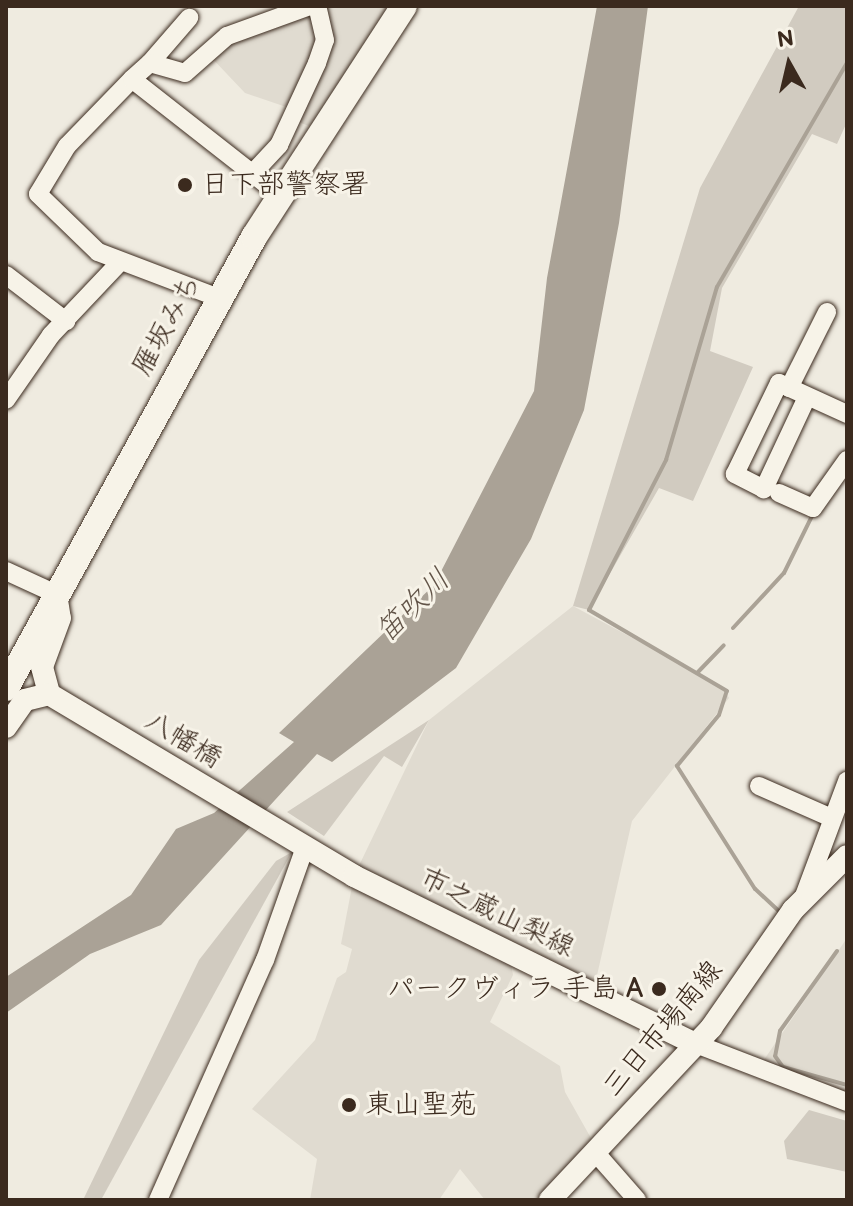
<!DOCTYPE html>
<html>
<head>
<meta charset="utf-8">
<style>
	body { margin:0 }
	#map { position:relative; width:853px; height:1206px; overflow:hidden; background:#efebe0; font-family:"Balsamiq Sans","Klee One",sans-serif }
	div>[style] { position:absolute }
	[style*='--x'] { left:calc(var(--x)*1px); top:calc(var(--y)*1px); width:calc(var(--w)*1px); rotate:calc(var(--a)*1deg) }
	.built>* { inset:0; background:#e0dbd0 }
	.green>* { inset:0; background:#d1cbc0 }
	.water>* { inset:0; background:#aaa296 }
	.stream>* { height:4px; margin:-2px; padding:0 2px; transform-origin:2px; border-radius:2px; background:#aaa296 }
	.roads { filter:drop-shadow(0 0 2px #3b2a1e) drop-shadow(0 0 2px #3b2a1e) }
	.minor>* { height:18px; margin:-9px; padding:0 9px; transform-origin:9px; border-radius:9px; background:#f7f3e8 }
	.major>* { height:22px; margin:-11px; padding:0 11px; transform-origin:11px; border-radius:11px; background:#f7f3e8 }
	.highway>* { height:26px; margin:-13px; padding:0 13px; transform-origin:13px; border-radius:13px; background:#f7f3e8 }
	.dots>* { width:22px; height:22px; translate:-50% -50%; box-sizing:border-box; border:4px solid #f7f3e8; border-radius:50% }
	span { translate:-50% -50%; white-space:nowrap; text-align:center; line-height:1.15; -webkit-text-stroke:6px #f7f3e8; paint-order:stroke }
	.poi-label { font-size:28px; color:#3b2a1e }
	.left { translate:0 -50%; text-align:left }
	.right { translate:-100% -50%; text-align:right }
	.street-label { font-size:28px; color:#3b2a1e }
	.water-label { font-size:30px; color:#625448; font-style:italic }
	.frame { position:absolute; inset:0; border:8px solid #3b2a1e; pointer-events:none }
	.north { position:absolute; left:749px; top:24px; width:80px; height:80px; -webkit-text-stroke:6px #f7f3e8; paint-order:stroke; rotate:352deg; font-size:22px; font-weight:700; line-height:32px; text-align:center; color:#3b2a1e }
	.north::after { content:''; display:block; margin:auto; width:28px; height:36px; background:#3b2a1e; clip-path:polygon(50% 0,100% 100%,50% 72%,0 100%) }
</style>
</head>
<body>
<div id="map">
	<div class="built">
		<i style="clip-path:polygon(310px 6px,392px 6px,319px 130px,291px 119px,295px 110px,245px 93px,208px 54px)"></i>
		<i style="clip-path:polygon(573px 606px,722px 686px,729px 698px,632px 821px,593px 993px,509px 954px,513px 975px,490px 1022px,560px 1066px,565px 1092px,596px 1147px,549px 1200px,485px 1200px,460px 1169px,439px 1200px,310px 1200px,317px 1159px,252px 1109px,315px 1040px,337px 978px,346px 972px,352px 949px,341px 944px,354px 876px,429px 720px)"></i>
		<i style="clip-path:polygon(847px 938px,847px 1102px,757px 1070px)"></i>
	</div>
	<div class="green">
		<i style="clip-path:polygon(799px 6px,847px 6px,847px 122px,837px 144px,812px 134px,722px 288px,710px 351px,753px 367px,693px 501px,659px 488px,589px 610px,573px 606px,700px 188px)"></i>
		<i style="clip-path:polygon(429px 720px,402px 767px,384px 756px,324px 836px,287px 812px)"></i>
		<i style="clip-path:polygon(292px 852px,101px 1200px,83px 1200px,199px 960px,276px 861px)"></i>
		<i style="clip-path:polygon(809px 1110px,847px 1121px,847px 1172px,787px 1159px,784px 1141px)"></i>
	</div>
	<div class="water">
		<i style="clip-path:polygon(597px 6px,648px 6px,619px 223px,584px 410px,531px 539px,456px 668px,332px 762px,317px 754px,161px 925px,90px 954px,6px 1013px,6px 977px,131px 895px,176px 829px,214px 813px,294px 742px,279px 733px,434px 585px,534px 391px,547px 278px)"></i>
	</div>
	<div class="stream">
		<i style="--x:733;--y:628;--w:75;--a:-47.2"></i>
		<i style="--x:784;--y:573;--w:68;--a:-63.8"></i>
		<i style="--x:698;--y:672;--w:37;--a:-46"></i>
		<i style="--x:782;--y:914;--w:37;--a:-137"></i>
		<i style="--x:755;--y:889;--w:146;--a:-122.4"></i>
		<i style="--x:677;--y:766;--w:66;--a:-50.5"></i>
		<i style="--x:719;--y:715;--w:25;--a:-72"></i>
		<i style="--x:727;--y:691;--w:160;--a:-149.6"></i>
		<i style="--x:589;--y:610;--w:169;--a:-62.8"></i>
		<i style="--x:666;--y:460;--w:180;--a:-73.6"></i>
		<i style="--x:717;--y:287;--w:259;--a:-59.9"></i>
		<i style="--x:837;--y:951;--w:98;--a:125.5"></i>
		<i style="--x:780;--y:1031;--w:25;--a:101"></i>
		<i style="--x:775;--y:1056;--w:14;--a:54"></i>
		<i style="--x:783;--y:1067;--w:66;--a:15.7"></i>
	</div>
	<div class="roads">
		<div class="minor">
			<i style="--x:150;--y:63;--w:60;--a:-49.1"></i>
			<i style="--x:132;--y:79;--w:93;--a:134.1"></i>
			<i style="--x:67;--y:146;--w:56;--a:121.1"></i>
			<i style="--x:38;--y:194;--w:83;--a:44"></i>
			<i style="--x:98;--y:252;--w:129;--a:20.8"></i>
			<i style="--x:252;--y:174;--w:40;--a:-47"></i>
			<i style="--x:279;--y:145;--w:90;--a:-65.1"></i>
			<i style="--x:317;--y:63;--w:24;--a:-71"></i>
			<i style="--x:325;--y:40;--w:35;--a:-103"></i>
			<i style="--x:281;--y:196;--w:189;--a:-141.9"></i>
			<i style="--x:132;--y:79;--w:24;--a:-42"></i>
			<i style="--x:150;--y:63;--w:36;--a:16"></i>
			<i style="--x:185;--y:73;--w:56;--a:-41.4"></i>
			<i style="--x:227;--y:36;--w:88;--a:-19.9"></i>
			<i style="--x:6;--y:275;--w:76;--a:37.5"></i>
			<i style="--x:789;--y:388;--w:85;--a:-63.4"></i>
			<i style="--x:807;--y:397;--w:102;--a:115.1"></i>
			<i style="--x:764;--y:489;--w:33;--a:-153"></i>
			<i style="--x:735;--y:474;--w:101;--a:-64.2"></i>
			<i style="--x:779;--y:383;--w:75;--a:24.5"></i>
			<i style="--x:6;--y:400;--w:79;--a:-55.3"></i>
			<i style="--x:51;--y:335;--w:99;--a:-46.6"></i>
			<i style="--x:779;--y:493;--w:37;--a:24"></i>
			<i style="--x:813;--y:508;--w:59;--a:-54.7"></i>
			<i style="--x:6;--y:571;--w:55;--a:24.7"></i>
			<i style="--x:759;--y:786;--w:80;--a:23.7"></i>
			<i style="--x:804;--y:896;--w:123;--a:-69.5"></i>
			<i style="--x:696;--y:1044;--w:162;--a:21"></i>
			<i style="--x:595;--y:1152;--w:64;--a:48.8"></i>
			<i style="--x:158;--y:1200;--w:263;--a:-66"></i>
			<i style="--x:265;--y:960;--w:120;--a:-70.5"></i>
		</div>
		<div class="major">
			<i style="--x:56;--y:594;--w:24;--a:81"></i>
			<i style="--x:60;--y:618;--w:52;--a:110.2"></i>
			<i style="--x:42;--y:667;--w:28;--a:75"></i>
			<i style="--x:49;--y:694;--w:355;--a:30.8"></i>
			<i style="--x:354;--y:876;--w:381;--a:26.2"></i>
			<i style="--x:6;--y:727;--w:33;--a:-55"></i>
			<i style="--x:25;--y:700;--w:25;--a:-14"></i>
			<i style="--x:550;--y:1200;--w:236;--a:-46.9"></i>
			<i style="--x:711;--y:1028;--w:144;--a:-55.2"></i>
			<i style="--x:793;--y:910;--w:76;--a:-45"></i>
		</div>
		<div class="highway">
			<i style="--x:6;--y:688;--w:515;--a:-61.19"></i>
			<i style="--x:254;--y:237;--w:275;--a:-57"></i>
		</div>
	</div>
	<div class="dots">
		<i style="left:185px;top:185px;background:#3b2a1e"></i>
		<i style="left:659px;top:989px;background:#3b2a1e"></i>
		<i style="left:349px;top:1105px;background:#3b2a1e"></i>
	</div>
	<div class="poi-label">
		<span class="left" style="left:201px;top:185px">日下部警察署</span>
		<span class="right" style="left:643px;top:989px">パークヴィラ 手島 A</span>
		<span class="left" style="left:365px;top:1105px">東山聖苑</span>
	</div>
	<div class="street-label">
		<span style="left:167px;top:325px;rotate:-61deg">雁坂みち</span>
		<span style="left:183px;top:740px;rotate:31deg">八幡橋</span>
		<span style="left:497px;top:913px;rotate:26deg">市之蔵山梨線</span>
		<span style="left:663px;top:1029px;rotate:-50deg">三日市場南線</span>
	</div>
	<div class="water-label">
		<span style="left:413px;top:606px;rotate:-44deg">笛吹川</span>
	</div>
	<div class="frame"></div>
	<div class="north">N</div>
</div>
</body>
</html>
